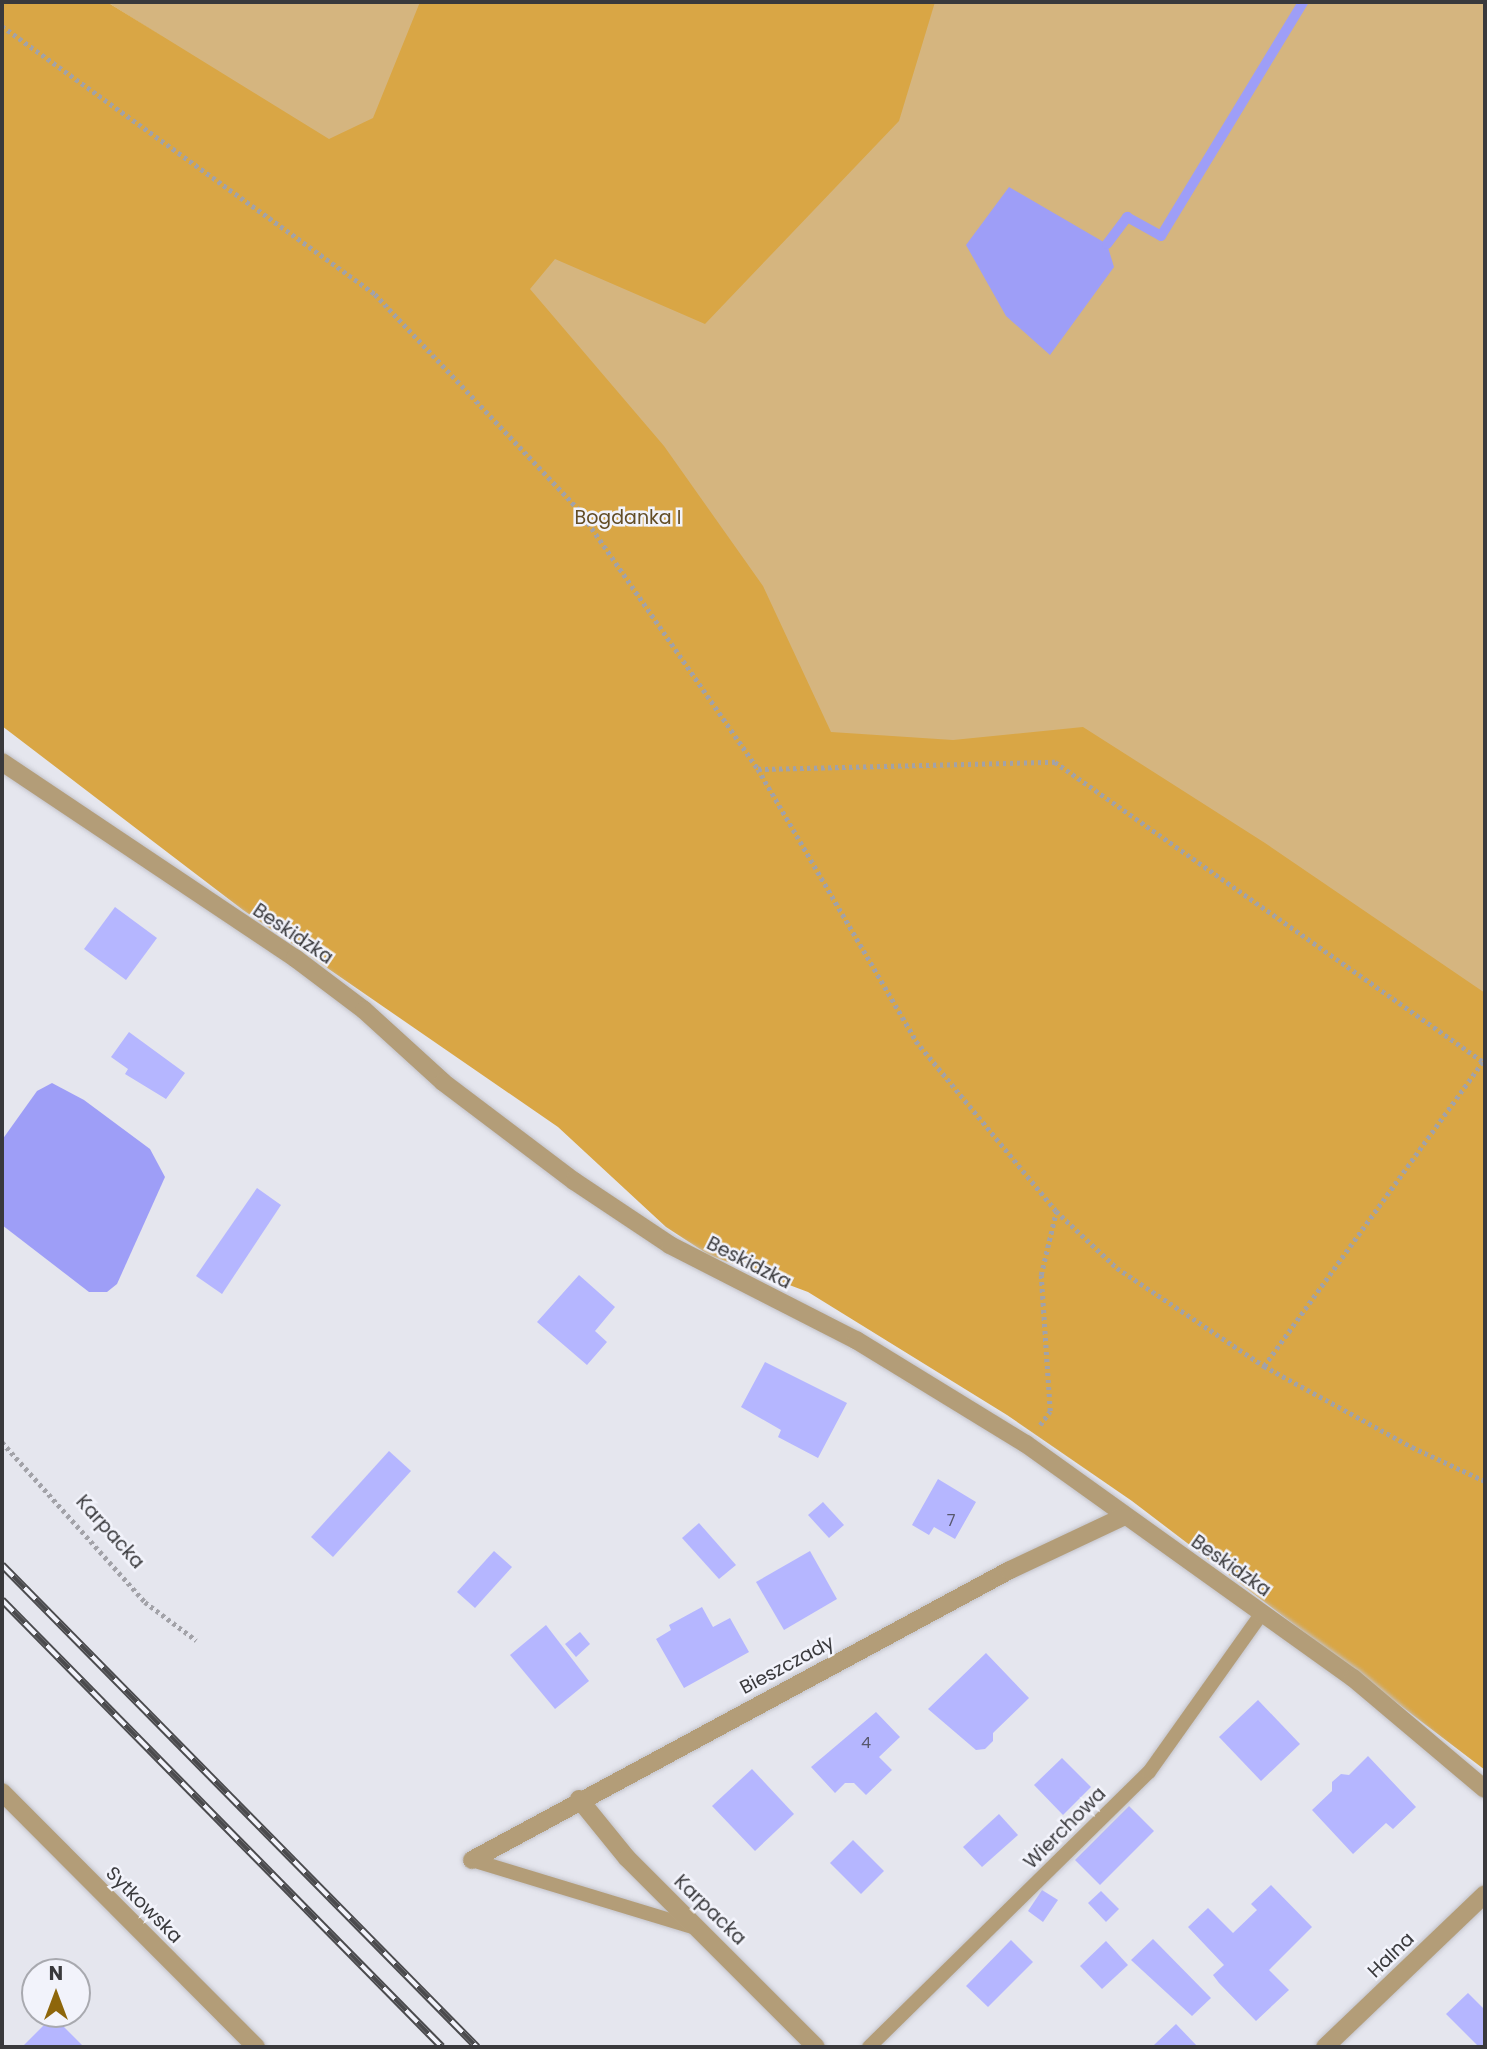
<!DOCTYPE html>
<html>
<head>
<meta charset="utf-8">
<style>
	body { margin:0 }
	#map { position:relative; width:1487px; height:2049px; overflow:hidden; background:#e5e6ee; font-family:Poppins,sans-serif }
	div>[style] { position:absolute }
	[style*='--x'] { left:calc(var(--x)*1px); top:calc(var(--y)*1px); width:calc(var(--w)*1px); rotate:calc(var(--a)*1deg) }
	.green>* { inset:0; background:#d5b57f }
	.forest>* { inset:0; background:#d9a645 }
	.water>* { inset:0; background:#9e9ef7 }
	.stream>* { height:10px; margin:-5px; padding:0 5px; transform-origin:5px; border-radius:5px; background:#9e9ef7 }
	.building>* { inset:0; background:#b5b6ff }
	.path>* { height:4.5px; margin-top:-2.25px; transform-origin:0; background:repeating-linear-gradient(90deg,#a2a2a8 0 3.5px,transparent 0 7px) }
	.roads { filter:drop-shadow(0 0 2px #c3c3ca) drop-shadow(0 0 2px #c3c3ca) }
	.service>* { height:14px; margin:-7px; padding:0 7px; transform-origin:7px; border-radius:7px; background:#b39d78 }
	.minor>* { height:18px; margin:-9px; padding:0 9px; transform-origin:9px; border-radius:9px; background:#b39d78 }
	.rail>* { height:8px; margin-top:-4px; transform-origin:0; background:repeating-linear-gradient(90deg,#f2f3fb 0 16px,#4b4b4e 0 32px); box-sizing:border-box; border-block:2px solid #4b4b4e }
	span { translate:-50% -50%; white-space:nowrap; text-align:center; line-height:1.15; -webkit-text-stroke:5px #f2f3fb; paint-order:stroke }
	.number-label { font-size:16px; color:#58586d }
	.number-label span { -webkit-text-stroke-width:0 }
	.park-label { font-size:19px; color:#634d26 }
	.street-label { font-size:19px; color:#39393c }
	.frame { position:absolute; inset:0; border:4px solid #39393c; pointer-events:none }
	.north { position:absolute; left:21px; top:1958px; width:70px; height:70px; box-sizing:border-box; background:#f2f3fb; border:2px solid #a8a9af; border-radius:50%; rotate:0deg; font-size:19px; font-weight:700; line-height:28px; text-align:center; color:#39393c }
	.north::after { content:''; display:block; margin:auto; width:24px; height:32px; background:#8e660b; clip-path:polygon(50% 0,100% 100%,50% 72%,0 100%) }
</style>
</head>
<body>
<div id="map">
	<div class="green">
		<i style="clip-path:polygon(107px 2px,1485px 2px,1485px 1081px,822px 1093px,2px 235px,161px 36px)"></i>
	</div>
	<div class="forest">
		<i style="clip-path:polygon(2px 2px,107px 2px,329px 139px,373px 118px,420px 2px,935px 2px,899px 121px,705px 324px,555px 259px,530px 289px,664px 446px,763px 586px,831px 732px,953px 740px,1083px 727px,1265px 843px,1485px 993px,1485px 1770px,1132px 1501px,1007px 1415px,808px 1292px,709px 1255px,666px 1227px,558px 1127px,243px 910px,2px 726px)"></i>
	</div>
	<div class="water">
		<i style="clip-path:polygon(1009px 187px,1107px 244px,1114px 267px,1050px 355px,1006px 316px,966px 245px)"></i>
		<i style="clip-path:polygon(52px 1083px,84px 1100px,150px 1149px,165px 1177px,117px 1284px,107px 1292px,89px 1292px,2px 1225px,2px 1140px,37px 1091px)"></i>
	</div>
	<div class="stream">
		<i style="--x:1107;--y:244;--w:34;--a:-53"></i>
		<i style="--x:1127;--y:217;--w:39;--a:29"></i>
		<i style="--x:1161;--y:236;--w:274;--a:-58.7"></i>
	</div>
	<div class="building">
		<i style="clip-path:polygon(115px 907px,157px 938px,126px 980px,84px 949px)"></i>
		<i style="clip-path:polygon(129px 1032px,185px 1073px,166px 1099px,125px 1074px,128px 1069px,111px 1057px)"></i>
		<i style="clip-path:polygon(257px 1188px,281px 1205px,222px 1294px,196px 1276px)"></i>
		<i style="clip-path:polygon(579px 1275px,615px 1307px,595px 1331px,607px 1342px,587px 1365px,537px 1322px)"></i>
		<i style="clip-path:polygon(765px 1362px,847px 1403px,818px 1458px,778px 1437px,781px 1430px,741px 1407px)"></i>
		<i style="clip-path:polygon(389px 1451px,411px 1471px,333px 1557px,311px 1537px)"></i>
		<i style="clip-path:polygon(938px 1479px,976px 1502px,955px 1539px,934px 1527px,929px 1535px,912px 1525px)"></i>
		<i style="clip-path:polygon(823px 1502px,844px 1525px,829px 1538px,808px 1515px)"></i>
		<i style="clip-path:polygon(699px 1523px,736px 1565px,719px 1579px,682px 1538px)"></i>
		<i style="clip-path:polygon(494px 1551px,512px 1567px,475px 1608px,457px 1592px)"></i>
		<i style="clip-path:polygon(810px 1551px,837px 1599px,784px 1630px,756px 1582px)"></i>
		<i style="clip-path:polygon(702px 1607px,713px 1627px,730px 1618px,749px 1652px,684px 1688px,656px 1639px,671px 1630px,669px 1625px)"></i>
		<i style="clip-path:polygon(546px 1625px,589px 1681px,555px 1709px,510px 1655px)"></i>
		<i style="clip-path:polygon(580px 1632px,590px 1644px,576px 1657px,565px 1644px)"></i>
		<i style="clip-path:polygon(986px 1653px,1029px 1698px,993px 1733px,993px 1741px,985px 1749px,976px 1750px,928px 1709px)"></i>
		<i style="clip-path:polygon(1258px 1700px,1300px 1744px,1261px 1781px,1219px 1737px)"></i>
		<i style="clip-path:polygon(876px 1712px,900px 1737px,879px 1757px,892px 1770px,866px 1795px,854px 1783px,845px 1783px,835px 1793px,811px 1767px)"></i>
		<i style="clip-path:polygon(1368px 1756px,1416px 1807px,1393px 1829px,1386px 1823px,1353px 1854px,1312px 1810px,1332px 1791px,1332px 1782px,1341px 1774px,1349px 1775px)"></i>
		<i style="clip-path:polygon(1062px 1758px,1091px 1787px,1063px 1815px,1034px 1785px)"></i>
		<i style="clip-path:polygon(752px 1769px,794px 1814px,755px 1851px,712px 1806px)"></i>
		<i style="clip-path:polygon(1129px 1806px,1154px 1831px,1100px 1885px,1075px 1860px)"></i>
		<i style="clip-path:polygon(999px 1814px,1018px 1835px,982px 1867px,963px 1847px)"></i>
		<i style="clip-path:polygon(853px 1840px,884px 1871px,861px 1894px,830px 1863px)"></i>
		<i style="clip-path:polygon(1271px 1885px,1312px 1927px,1269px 1970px,1289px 1990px,1256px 2021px,1219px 1983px,1213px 1975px,1224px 1965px,1188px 1927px,1208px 1908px,1233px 1933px,1257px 1910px,1251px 1904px)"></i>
		<i style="clip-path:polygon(1042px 1890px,1058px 1900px,1043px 1922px,1028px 1911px)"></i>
		<i style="clip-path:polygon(1101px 1891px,1119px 1909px,1106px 1922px,1088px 1903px)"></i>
		<i style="clip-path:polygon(1153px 1939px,1211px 1998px,1192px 2016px,1131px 1960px)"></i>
		<i style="clip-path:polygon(1011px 1940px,1033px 1962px,988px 2007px,966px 1986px)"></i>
		<i style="clip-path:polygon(1106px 1941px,1128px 1965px,1102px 1989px,1080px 1966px)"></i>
		<i style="clip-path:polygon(1468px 1993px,1485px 2010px,1485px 2047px,1479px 2047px,1446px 2014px)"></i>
		<i style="clip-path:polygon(53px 2016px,84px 2047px,22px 2047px)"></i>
		<i style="clip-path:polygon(1176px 2024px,1198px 2047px,1152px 2047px,1155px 2044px)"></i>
	</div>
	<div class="path">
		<i style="--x:2;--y:26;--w:459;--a:35.7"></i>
		<i style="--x:375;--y:294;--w:299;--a:46.6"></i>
		<i style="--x:580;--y:511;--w:313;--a:55.4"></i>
		<i style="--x:758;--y:769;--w:297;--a:-1.4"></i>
		<i style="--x:1055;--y:762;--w:525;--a:34.99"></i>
		<i style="--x:758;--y:769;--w:315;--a:59.8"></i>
		<i style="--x:916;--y:1041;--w:220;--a:50.5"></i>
		<i style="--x:1056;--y:1211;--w:83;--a:43.1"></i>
		<i style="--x:1117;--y:1268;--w:177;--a:33.7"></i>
		<i style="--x:1264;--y:1366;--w:169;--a:28.7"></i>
		<i style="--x:1412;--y:1447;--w:81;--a:25"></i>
		<i style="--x:1264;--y:1366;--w:375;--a:-54.3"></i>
		<i style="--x:1040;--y:1425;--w:17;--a:-54"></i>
		<i style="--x:1050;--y:1411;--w:136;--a:-93.8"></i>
		<i style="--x:1041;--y:1275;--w:65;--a:-76.6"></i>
		<i style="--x:2;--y:1442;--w:215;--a:48.2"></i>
		<i style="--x:145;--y:1602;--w:64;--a:36.7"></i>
	</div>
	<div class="roads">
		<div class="service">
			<i style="--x:472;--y:1860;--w:234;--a:16.9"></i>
			<i style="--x:869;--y:2047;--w:392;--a:-44.5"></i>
			<i style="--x:1149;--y:1772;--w:195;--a:-54.6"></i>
		</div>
		<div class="minor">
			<i style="--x:2;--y:762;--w:353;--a:33.8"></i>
			<i style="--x:295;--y:958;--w:86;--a:37"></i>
			<i style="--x:364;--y:1010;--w:107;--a:42.3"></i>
			<i style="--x:443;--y:1082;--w:164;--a:37.1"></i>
			<i style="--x:574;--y:1181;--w:115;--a:33.7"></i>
			<i style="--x:670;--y:1245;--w:209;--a:27.1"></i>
			<i style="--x:856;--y:1340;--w:199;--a:31.5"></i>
			<i style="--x:1026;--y:1444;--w:402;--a:35.6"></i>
			<i style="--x:1353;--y:1678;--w:172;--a:40.1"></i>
			<i style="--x:2;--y:1792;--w:360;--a:45.1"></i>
			<i style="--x:579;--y:1799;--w:76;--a:50.9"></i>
			<i style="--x:627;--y:1858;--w:267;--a:45"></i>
			<i style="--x:472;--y:1860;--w:611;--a:-28.33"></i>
			<i style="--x:1010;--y:1570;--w:127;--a:-25.2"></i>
			<i style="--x:1325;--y:2047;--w:221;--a:-43.7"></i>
		</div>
	</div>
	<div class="rail">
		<i style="--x:2;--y:1565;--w:677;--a:45.42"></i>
		<i style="--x:2;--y:1600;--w:627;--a:45.45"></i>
	</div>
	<div class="number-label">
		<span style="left:951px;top:1521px">7</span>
		<span style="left:866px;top:1743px">4</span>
	</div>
	<div class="park-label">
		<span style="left:628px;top:518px">Bogdanka I</span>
	</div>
	<div class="street-label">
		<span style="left:293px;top:934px;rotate:34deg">Beskidzka</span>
		<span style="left:749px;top:1263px;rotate:27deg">Beskidzka</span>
		<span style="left:110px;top:1532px;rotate:48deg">Karpacka</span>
		<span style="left:1231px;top:1566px;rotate:35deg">Beskidzka</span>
		<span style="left:787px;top:1665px;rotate:-28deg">Bieszczady</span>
		<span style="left:1065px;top:1828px;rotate:-45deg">Wierchowa</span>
		<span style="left:144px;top:1905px;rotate:45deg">Sytkowska</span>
		<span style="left:710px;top:1910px;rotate:44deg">Karpacka</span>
		<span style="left:1391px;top:1955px;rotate:-44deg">Halna</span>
	</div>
	<div class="frame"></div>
	<div class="north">N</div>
</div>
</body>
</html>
